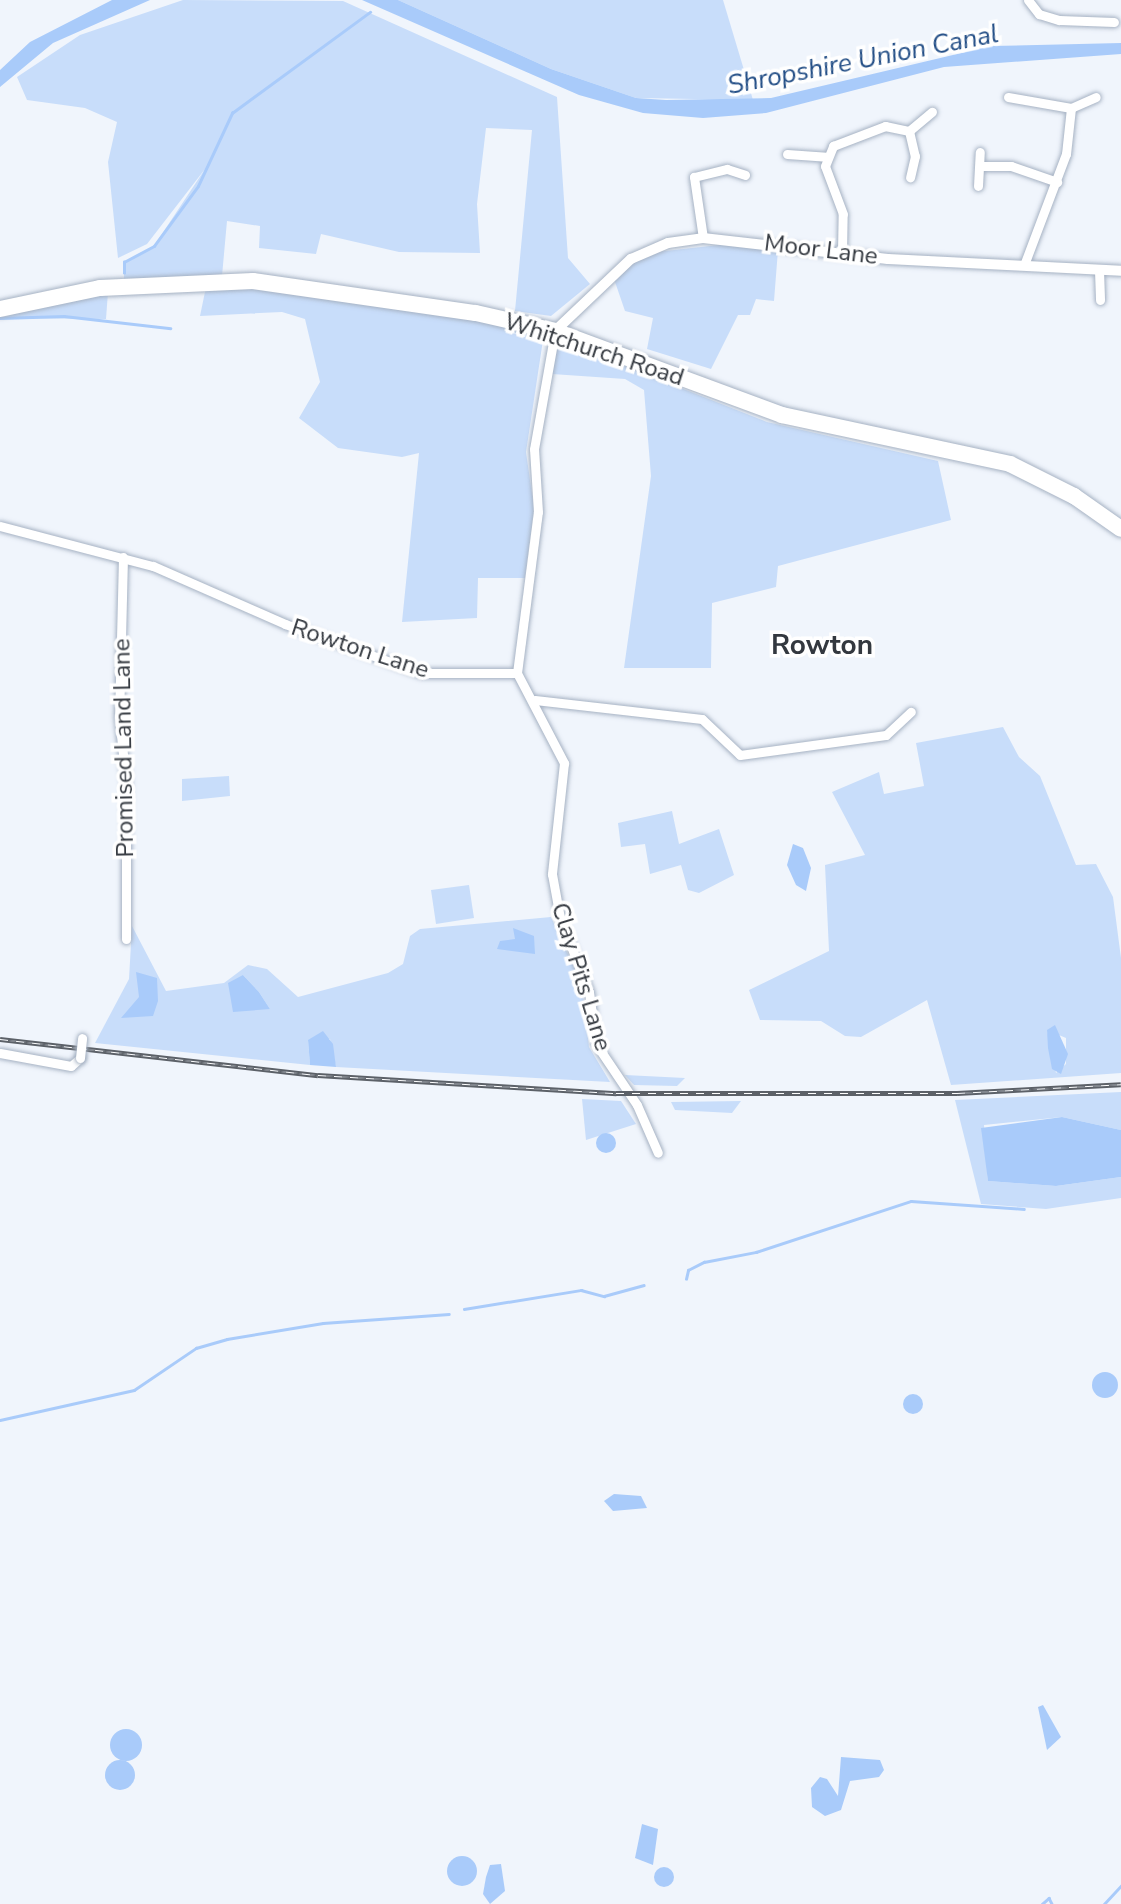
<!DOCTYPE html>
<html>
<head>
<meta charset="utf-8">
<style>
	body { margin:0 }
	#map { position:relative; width:1121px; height:1904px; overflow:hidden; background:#f0f5fc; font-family:"Nunito Sans",sans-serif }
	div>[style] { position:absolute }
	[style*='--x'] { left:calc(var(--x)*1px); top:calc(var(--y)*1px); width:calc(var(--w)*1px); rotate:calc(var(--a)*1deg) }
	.green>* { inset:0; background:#c8ddfa }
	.water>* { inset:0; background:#a9cbfa }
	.round { border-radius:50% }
	.stream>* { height:2.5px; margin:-1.25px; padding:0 1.25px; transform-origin:1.25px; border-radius:1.25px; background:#a9cbfa }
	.roads { filter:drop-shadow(0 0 2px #a6b2c3) drop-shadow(0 0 2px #a6b2c3) }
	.minor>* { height:9px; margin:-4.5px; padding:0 4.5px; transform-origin:4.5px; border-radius:4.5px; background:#fff }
	.tertiary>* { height:10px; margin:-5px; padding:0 5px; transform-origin:5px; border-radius:5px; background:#fff }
	.trunk>* { height:16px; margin:-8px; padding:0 8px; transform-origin:8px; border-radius:8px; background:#fff }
	.rail>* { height:5px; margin-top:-2.5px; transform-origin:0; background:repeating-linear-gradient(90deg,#fff 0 8px,#5c6168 0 16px); box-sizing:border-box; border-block:2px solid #5c6168 }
	.bridges { filter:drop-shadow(0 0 2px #a6b2c3) drop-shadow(0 0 2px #a6b2c3) }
	.minor-bridge>* { height:9px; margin:-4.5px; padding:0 4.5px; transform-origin:4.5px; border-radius:4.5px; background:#fff }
	span { translate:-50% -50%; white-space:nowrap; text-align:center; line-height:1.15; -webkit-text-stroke:7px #fff; paint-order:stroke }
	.street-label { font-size:24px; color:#33383f }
	.water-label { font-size:26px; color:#234e86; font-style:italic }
	.quarter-label { font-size:28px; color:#33383f; font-weight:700 }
</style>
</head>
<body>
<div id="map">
	<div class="green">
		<i style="clip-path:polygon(183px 0,343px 1px,557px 97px,568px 258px,590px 284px,551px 316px,515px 311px,532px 130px,486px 128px,477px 204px,480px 253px,399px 252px,321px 234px,316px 254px,259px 248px,260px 226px,227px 221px,222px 276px,124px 279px,124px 262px,154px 246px,205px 169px,147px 244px,118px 258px,108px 162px,117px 122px,85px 108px,27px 100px,17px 77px,80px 35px)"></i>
		<i style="clip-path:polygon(398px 0,723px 0,753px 100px,636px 98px,551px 69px)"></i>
		<i style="clip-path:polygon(728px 244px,778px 250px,774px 301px,756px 299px,750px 315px,738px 315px,711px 369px,647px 349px,653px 318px,625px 311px,614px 279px,647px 253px)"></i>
		<i style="clip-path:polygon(206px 287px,249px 287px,477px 319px,543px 340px,526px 452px,534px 508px,525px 578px,478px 578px,477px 618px,402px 622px,419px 453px,402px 457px,338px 448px,299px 418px,320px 382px,305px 319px,282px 312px,200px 316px)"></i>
		<i style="clip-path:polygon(108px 292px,106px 319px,0 318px,63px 299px)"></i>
		<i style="clip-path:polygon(559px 340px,767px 422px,938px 461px,951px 520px,778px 566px,776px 587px,712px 603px,711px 668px,624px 668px,651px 476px,644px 390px,625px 379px,552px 374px)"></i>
		<i style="clip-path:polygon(evenodd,1003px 727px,1019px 757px,1040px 776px,1076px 865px,1096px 864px,1113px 897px,1121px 958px,1121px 1073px,951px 1085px,927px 1000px,861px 1037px,845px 1036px,821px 1021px,760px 1020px,749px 990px,829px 951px,825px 865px,865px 855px,832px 792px,879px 772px,884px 794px,924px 786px,916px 743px,1003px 727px,1047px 1030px,1066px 1038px,1066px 1064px,1056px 1073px,1047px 1030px)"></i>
		<i style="clip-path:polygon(229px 776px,230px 796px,182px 801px,182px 779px)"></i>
		<i style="clip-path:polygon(672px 811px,679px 844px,719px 829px,734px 875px,699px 893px,688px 890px,681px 865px,650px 874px,645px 844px,621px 847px,618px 823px)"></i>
		<i style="clip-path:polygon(469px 885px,474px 918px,436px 924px,431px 890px)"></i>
		<i style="clip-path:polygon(evenodd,551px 917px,582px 985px,589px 1047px,610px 1082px,336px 1067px,330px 1039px,308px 1040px,310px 1065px,95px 1043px,129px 979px,132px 926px,166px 991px,224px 983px,248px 965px,267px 969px,298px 997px,388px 973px,403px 964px,410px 936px,420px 929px,551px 917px,243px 975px,259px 992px,270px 1009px,248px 1007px,243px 975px)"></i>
		<i style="clip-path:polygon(625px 1075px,685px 1078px,677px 1086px,634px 1085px)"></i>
		<i style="clip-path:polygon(1121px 1092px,1121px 1130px,1062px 1117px,984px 1125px,988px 1181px,1056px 1186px,1121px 1177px,1121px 1198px,1046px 1209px,981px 1204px,955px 1100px)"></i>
		<i style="clip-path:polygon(582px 1099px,621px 1101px,636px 1124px,586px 1140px)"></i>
		<i style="clip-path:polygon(741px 1101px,732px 1113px,675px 1110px,671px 1102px)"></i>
	</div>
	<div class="water">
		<i style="clip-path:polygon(112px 0,150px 0,53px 43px,0 87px,0 70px,30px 42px)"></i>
		<i style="clip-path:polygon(362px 0,398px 0,551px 69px,636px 98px,666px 100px,771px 98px,991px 46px,1121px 43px,1121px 54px,944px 67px,766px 113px,703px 118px,643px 113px,579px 95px)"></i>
		<i style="clip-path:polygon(793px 844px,803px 848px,811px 868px,806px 891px,796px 885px,787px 865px)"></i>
		<i style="clip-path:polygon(513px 928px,534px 936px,535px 954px,497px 949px,500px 941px,515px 939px)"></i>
		<i style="clip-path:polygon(136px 972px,157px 978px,158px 1001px,153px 1016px,121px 1018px,139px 997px)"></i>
		<i style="clip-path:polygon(243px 975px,259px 992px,270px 1009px,233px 1012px,228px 983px)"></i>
		<i style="clip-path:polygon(1055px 1025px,1068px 1054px,1061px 1074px,1052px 1069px,1048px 1048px,1047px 1030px)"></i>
		<i style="clip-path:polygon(323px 1031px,333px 1044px,336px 1067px,310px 1065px,308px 1040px)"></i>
		<i style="clip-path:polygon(1062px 1117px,1121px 1130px,1121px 1177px,1056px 1186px,988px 1181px,981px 1128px)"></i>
		<i class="round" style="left:596px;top:1133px;width:20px;height:20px"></i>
		<i class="round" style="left:1092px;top:1372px;width:26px;height:26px"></i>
		<i class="round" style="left:903px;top:1394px;width:20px;height:20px"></i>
		<i style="clip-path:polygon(614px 1494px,641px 1496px,647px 1508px,613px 1511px,604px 1501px)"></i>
		<i style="clip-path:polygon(1043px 1705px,1061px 1737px,1047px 1750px,1038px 1707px)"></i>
		<i class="round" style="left:110px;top:1729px;width:32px;height:32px"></i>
		<i style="clip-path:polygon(841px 1757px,880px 1760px,884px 1770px,879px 1777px,850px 1781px,841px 1810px,825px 1816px,812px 1807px,811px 1788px,820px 1777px,827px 1779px,838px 1796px)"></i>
		<i class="round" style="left:105px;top:1760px;width:30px;height:30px"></i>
		<i style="clip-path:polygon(642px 1824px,658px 1829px,653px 1865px,635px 1858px)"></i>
		<i class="round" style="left:447px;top:1856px;width:30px;height:30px"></i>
		<i style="clip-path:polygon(501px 1864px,505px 1891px,490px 1904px,483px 1894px,486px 1877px,490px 1865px)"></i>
		<i class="round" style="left:654px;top:1867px;width:20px;height:20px"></i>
	</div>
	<div class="stream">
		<i style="--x:124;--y:273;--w:11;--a:-90"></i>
		<i style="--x:124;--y:262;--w:34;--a:-28"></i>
		<i style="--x:154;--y:246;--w:74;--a:-53.7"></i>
		<i style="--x:198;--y:186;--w:81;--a:-65"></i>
		<i style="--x:232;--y:113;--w:171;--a:-36.2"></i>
		<i style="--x:0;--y:318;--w:64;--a:-1.8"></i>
		<i style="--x:64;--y:316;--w:107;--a:6.5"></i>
		<i style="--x:686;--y:1279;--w:9;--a:-77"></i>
		<i style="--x:688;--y:1270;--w:18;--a:-27"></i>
		<i style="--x:704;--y:1262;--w:53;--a:-10.9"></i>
		<i style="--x:756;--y:1252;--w:163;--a:-18.2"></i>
		<i style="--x:911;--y:1201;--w:113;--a:4"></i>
		<i style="--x:464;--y:1309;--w:119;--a:-9.2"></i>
		<i style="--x:581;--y:1290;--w:24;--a:15"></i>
		<i style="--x:604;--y:1296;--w:41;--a:-15.4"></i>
		<i style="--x:0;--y:1420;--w:137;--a:-12.6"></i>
		<i style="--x:134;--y:1390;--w:75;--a:-34.1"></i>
		<i style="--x:196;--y:1348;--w:32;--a:-16"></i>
		<i style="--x:227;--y:1339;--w:97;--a:-9.5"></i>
		<i style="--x:323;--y:1323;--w:126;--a:-4.1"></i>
		<i style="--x:1042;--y:1904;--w:9;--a:-41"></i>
		<i style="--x:1049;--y:1898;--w:7;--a:63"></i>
		<i style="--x:1104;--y:1904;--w:25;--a:-47"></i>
	</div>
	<div class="roads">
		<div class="minor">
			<i style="--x:1028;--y:0;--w:18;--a:52"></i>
			<i style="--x:1039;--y:14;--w:21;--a:17"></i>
			<i style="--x:1059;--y:20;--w:55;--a:2.1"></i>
			<i style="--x:1008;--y:97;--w:64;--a:9.9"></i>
			<i style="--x:909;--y:131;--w:26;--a:77"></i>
			<i style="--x:915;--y:156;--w:22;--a:103"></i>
			<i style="--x:787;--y:154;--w:39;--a:4"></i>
			<i style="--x:982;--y:166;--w:29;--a:0"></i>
			<i style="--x:1011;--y:166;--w:49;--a:19.2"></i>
			<i style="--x:978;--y:186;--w:34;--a:-87"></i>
			<i style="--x:703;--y:238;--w:62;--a:-98.4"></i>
			<i style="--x:694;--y:177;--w:34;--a:-14"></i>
			<i style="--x:727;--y:169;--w:19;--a:18"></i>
			<i style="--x:842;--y:253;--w:39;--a:-89"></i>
			<i style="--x:843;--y:214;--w:51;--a:-110.6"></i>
			<i style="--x:825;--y:166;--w:22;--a:-68"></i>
			<i style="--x:833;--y:146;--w:56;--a:-21"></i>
			<i style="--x:885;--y:126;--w:25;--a:12"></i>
			<i style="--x:909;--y:131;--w:30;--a:-40"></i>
			<i style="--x:1024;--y:265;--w:119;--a:-69.3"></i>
			<i style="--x:1066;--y:154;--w:46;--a:-83.8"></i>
			<i style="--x:1071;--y:108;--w:27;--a:-24"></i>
			<i style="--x:1099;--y:270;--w:30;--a:88"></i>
			<i style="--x:0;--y:526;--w:158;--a:14.7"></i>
			<i style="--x:153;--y:566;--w:144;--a:23.7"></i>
			<i style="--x:285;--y:624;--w:145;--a:19.8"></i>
			<i style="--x:421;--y:673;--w:96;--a:0"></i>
			<i style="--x:123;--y:557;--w:159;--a:91.4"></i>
			<i style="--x:119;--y:716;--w:67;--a:84"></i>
			<i style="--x:126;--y:783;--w:156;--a:90"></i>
			<i style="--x:517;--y:673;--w:102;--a:62.4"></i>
			<i style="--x:564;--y:763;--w:112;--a:96.2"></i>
			<i style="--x:552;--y:874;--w:45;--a:79.7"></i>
			<i style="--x:560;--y:918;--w:79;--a:68.6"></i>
			<i style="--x:589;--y:992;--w:52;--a:82.3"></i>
			<i style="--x:596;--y:1044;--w:73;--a:56.1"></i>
			<i style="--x:637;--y:1105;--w:52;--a:66.4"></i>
			<i style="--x:517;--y:673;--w:162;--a:-82.6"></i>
			<i style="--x:538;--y:512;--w:63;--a:-93.6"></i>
			<i style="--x:534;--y:449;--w:120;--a:-79.9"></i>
			<i style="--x:535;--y:700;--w:168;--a:6.5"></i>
			<i style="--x:702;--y:719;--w:52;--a:43.5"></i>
			<i style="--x:740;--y:755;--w:147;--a:-7.8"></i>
			<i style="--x:886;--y:735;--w:34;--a:-43"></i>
			<i style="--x:0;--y:1053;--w:72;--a:10.4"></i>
			<i style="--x:71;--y:1066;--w:12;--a:-42"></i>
		</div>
		<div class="tertiary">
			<i style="--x:555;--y:331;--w:105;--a:-43.5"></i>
			<i style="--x:631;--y:259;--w:40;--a:-23.4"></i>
			<i style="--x:668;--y:243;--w:35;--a:-8"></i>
			<i style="--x:703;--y:238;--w:186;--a:6.5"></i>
			<i style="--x:888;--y:259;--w:233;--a:2.9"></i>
		</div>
		<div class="trunk">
			<i style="--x:0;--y:309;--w:102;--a:-11.9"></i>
			<i style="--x:100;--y:288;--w:153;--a:-2.6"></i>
			<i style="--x:253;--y:281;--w:225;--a:8.2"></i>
			<i style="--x:476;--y:313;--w:81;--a:12.8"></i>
			<i style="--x:555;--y:331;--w:242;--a:20.3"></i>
			<i style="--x:782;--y:415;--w:233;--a:12.1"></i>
			<i style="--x:1010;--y:464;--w:72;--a:26.6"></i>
			<i style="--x:1074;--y:496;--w:57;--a:35.1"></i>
		</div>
	</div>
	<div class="rail">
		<i style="--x:0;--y:1039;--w:320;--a:6.5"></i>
		<i style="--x:318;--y:1075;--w:299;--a:3.5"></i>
		<i style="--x:616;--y:1093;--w:341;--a:0"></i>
		<i style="--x:957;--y:1093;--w:164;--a:-3.1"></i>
	</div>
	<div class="bridges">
		<div class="minor-bridge">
			<i style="--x:80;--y:1058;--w:20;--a:-84"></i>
		</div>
	</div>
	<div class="street-label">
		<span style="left:821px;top:250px;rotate:7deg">Moor Lane</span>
		<span style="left:594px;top:350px;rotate:18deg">Whitchurch Road</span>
		<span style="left:360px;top:649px;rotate:18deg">Rowton Lane</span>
		<span style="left:124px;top:748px;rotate:-91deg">Promised Land Lane</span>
		<span style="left:581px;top:977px;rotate:73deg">Clay Pits Lane</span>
	</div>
	<div class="water-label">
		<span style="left:863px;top:60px;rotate:-11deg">Shropshire Union Canal</span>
	</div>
	<div class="quarter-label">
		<span style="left:822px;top:645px">Rowton</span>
	</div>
</div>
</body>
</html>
